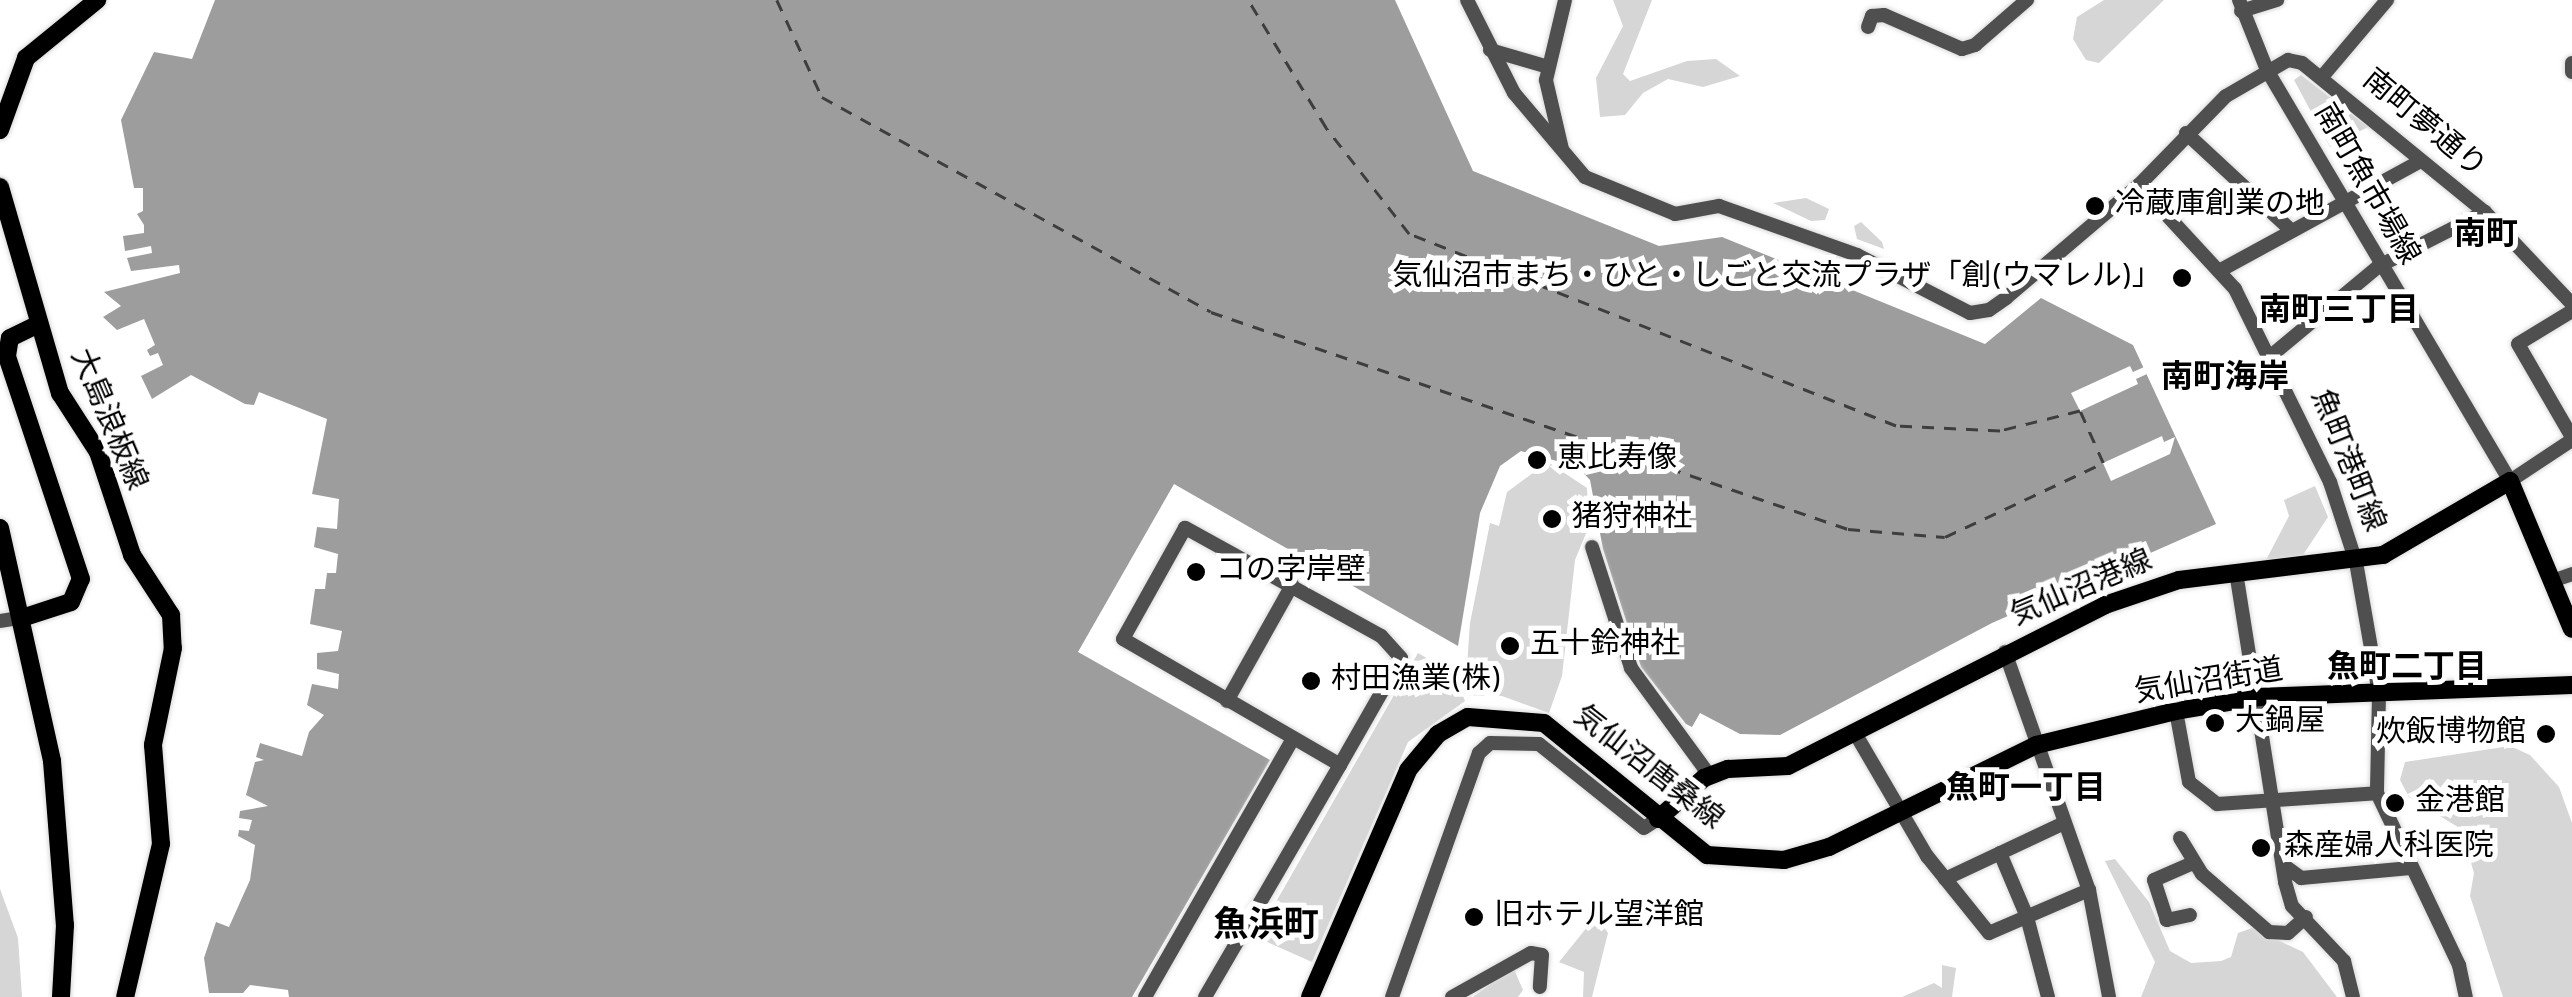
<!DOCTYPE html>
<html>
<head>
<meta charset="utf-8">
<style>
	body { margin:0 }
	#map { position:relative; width:2572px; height:997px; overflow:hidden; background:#fff; font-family:Overpass,"Noto Sans JP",sans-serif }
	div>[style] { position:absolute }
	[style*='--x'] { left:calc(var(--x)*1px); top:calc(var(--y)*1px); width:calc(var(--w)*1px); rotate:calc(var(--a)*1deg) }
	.green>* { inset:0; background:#d6d6d6 }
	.water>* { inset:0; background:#9d9d9d }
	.pier>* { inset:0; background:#fff }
	.ferry>* { height:2.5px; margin-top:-1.25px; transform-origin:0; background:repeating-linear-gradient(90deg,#3e3e3e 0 12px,transparent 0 22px) }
	.roads { filter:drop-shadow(0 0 2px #dbdbdb) drop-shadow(0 0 2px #dbdbdb) }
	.minor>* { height:14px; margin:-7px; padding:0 7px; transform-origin:7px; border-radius:7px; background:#4f4f4f }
	.major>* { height:18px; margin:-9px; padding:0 9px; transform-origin:9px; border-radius:9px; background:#000 }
	.dots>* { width:28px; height:28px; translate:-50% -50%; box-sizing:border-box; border:5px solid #fff; border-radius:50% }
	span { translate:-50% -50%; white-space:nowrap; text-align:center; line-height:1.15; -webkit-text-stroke:10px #fff; paint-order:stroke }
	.street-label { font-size:30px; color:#000 }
	.poi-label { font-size:30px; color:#000 }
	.left { translate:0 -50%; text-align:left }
	.right { translate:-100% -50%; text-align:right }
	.neighbourhood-label { font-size:32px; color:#000; font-weight:700 }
	.quarter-label { font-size:35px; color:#000; font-weight:700 }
</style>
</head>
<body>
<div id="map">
	<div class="green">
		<i style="clip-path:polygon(1613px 0,1652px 0,1623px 74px,1630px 81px,1687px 61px,1716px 59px,1740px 76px,1703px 87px,1668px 79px,1643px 93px,1625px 115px,1600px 117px,1596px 78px,1623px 26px)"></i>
		<i style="clip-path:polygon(2104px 0,2164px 0,2099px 63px,2086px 60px,2073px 39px,2077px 17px)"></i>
		<i style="clip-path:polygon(2301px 75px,2368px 127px,2330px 147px,2294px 80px)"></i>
		<i style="clip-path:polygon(1806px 198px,1829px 209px,1825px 220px,1811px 221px,1773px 203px)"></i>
		<i style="clip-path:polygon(1861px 222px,1882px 242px,1884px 249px,1857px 239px,1854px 226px)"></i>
		<i style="clip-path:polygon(1548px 462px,1587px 488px,1589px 526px,1575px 560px,1562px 676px,1549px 713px,1502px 696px,1465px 695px,1470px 623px,1490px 523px,1499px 526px,1507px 492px)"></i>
		<i style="clip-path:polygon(2315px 486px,2328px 517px,2303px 555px,2266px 560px,2289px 516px,2284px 500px)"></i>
		<i style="clip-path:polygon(1418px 653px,1455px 675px,1465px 701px,1408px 742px,1312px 962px,1256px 937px)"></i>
		<i style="clip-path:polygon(2510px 746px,2530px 755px,2559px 787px,2572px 823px,2572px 997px,2503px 997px,2470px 896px,2474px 873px,2461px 829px,2409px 797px,2400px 780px,2405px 762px)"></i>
		<i style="clip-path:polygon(2115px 859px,2149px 902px,2170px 951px,2191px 963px,2221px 961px,2231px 957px,2238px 933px,2252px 928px,2303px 952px,2337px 997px,2141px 997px,2155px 962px,2105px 861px)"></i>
		<i style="clip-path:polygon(0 889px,18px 938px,22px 997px,0 997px)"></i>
		<i style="clip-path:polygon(1596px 916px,1608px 933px,1592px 997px,1583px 997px,1584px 972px,1559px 962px)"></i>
		<i style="clip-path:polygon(1942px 965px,1956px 968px,1952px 997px,1902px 997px,1934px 983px,1942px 988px)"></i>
		<i style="clip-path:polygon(1513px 967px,1523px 990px,1518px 997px,1473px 997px)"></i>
	</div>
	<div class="water">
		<i style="clip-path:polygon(215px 0,1395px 0,1473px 171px,1659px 246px,1722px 237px,1985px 344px,2041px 298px,2133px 345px,2216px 524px,1992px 623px,1780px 735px,1740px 734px,1700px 713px,1692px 727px,1686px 724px,1641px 667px,1603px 549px,1590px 480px,1578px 467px,1521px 451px,1500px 466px,1480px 513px,1458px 646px,1174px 484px,1078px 652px,1270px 760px,1132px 997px,289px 997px,288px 990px,250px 985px,243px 993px,209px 993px,204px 958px,216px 922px,229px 927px,250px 880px,255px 845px,238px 836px,239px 830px,249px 831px,252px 820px,239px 818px,240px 811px,268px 806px,246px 795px,255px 762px,264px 760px,256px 757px,260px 743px,302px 756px,309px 732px,324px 715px,307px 705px,312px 684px,338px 689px,339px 674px,317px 669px,317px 653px,338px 651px,342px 631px,310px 624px,315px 589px,325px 589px,327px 573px,336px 573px,338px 554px,314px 547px,317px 527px,337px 529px,339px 499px,312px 494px,327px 419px,259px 392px,254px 405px,245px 404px,191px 375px,152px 399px,141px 376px,163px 365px,158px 353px,150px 356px,147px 350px,155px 345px,144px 319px,117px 330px,103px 317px,121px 306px,104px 292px,180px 273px,179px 265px,131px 271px,127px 258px,152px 253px,151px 246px,125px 251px,123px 236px,144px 233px,144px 225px,137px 214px,143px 211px,143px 188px,134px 188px,121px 120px,154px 52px,192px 59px)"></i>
	</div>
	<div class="pier">
		<i style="clip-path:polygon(2130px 366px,2133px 372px,2144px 367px,2147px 374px,2136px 379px,2138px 384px,2080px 411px,2071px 393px)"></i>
		<i style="clip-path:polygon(2162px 436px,2164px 442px,2175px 437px,2170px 454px,2111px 481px,2103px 463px)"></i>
	</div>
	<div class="ferry">
		<i style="--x:777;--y:0;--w:107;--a:65.1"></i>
		<i style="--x:822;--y:97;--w:444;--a:28.9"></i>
		<i style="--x:1211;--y:312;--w:673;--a:18.81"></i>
		<i style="--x:1848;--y:529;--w:97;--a:4.7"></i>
		<i style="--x:1945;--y:537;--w:174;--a:-25.1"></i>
		<i style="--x:2103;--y:463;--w:57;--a:-113.9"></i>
		<i style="--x:2080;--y:411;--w:82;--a:166"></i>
		<i style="--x:2000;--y:431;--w:104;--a:-177.2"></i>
		<i style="--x:1896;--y:426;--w:523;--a:-158.48"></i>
		<i style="--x:1409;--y:234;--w:135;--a:-128.1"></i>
		<i style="--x:1326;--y:128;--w:150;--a:-121.4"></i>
	</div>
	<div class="roads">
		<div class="minor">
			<i style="--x:1467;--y:0;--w:104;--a:63.2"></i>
			<i style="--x:1514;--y:93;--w:110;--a:49.8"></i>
			<i style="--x:1585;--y:177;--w:97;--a:22.3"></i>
			<i style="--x:1675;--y:214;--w:45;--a:-10.3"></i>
			<i style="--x:1719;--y:206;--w:146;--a:19.5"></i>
			<i style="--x:1857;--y:255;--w:127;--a:27.2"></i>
			<i style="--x:1970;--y:313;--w:19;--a:-9"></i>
			<i style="--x:1989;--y:310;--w:21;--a:-35"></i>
			<i style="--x:2006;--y:298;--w:175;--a:-40.4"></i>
			<i style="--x:2139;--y:185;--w:142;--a:47.3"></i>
			<i style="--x:2235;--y:289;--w:215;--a:63.8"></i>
			<i style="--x:2330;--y:482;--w:84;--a:72"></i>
			<i style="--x:2356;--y:562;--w:134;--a:80.1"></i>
			<i style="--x:2379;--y:694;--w:99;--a:91.2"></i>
			<i style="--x:2377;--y:793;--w:191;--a:64.5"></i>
			<i style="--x:2459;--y:965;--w:33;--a:78"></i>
			<i style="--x:2239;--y:0;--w:75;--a:68.2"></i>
			<i style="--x:2267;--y:70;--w:477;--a:59.4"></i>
			<i style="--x:2510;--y:481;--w:74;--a:-33.5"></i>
			<i style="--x:2241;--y:11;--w:38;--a:-17"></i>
			<i style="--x:1868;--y:27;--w:12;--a:-70"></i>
			<i style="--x:1872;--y:16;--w:12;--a:-5"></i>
			<i style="--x:1884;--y:15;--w:85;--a:23.6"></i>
			<i style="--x:1962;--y:49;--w:14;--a:-17"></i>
			<i style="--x:1975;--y:45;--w:69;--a:-40.9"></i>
			<i style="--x:1490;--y:50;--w:60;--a:16.3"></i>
			<i style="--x:2572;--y:63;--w:9;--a:90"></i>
			<i style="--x:2322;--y:77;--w:101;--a:-49.8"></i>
			<i style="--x:2186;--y:133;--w:144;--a:42.8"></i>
			<i style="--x:1562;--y:149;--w:71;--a:-103.1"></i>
			<i style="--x:1546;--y:80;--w:82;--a:-76.6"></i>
			<i style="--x:2139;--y:185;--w:124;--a:-45.7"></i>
			<i style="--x:2226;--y:96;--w:72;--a:-30.1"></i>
			<i style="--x:2288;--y:60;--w:14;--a:12"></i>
			<i style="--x:2302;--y:63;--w:236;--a:39.2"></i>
			<i style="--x:2485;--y:212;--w:127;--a:46.6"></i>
			<i style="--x:2219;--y:271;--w:230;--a:-28.6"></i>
			<i style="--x:2572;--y:311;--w:63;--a:148.6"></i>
			<i style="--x:2518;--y:344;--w:108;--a:59.9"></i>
			<i style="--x:2272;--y:355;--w:139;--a:-39.8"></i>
			<i style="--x:2379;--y:266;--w:119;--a:-27"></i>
			<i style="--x:1592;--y:547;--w:127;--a:72.1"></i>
			<i style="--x:1631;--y:668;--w:134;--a:53.8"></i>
			<i style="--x:2236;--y:572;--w:314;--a:81"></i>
			<i style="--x:2285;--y:882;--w:25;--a:74"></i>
			<i style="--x:2292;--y:906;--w:76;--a:46.6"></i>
			<i style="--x:2344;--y:961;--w:37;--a:76"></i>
			<i style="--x:2555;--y:580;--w:18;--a:-19"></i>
			<i style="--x:0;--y:621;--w:25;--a:-9"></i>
			<i style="--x:2005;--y:652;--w:252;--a:70.6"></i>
			<i style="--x:2089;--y:890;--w:109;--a:79.4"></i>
			<i style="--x:1227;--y:701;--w:133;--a:-60.7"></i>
			<i style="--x:2176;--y:711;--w:72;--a:79.6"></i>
			<i style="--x:2189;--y:782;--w:36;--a:38"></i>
			<i style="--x:2217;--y:804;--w:160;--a:-3.9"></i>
			<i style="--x:1855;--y:733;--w:143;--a:59.7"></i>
			<i style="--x:1927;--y:856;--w:99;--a:51.2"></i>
			<i style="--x:1989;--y:933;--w:109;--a:-23.3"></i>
			<i style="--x:2180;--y:838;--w:42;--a:58.6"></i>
			<i style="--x:2202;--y:874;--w:89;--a:40.9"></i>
			<i style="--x:2269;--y:932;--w:19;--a:3"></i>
			<i style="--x:2288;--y:933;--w:24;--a:-42"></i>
			<i style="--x:2000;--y:853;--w:69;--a:67.1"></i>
			<i style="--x:2027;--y:917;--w:83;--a:75.3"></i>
			<i style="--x:2286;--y:867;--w:19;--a:36"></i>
			<i style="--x:2301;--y:878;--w:110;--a:-5.2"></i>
			<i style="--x:1945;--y:879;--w:129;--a:-25.2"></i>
			<i style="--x:2190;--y:915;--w:24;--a:168"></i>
			<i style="--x:2167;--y:920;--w:42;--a:-108"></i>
			<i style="--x:2154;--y:880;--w:43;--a:-23.6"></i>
			<i style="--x:1145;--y:997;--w:297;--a:-60.2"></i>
			<i style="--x:1205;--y:997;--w:268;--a:-59.8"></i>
			<i style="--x:1340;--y:765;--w:123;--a:-60.3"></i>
			<i style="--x:1401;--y:658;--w:30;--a:-132"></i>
			<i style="--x:1381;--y:636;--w:224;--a:-151.1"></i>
			<i style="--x:1185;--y:528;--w:127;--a:119.2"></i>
			<i style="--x:1123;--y:639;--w:251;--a:30.1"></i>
			<i style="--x:1392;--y:997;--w:259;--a:-70.4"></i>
			<i style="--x:1479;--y:753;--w:15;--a:-42"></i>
			<i style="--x:1490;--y:743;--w:49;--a:1.2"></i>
			<i style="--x:1539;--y:744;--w:134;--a:38.7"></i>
			<i style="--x:1644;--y:828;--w:17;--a:-33"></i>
			<i style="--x:1452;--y:997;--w:90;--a:-29.1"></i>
			<i style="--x:1531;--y:953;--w:11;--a:10"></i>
			<i style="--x:1542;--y:955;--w:32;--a:94"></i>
		</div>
		<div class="major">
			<i style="--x:0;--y:130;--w:77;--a:-70.1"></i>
			<i style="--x:26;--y:58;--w:92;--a:-39.2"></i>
			<i style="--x:0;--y:187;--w:215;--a:73.8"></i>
			<i style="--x:60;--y:393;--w:70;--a:57.2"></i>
			<i style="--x:98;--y:452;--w:108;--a:71.7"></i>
			<i style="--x:132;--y:555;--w:72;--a:57"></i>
			<i style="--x:171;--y:615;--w:33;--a:87"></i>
			<i style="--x:173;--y:648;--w:99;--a:101.7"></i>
			<i style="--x:153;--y:745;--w:99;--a:85.4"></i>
			<i style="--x:161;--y:844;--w:157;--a:103.2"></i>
			<i style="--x:0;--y:528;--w:239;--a:77.4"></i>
			<i style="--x:52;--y:761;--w:165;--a:85.5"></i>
			<i style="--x:65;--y:925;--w:72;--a:93.2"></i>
			<i style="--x:25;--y:617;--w:48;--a:-18.1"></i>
			<i style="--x:71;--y:602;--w:25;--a:-67"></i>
			<i style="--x:81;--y:579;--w:235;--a:-108.4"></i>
			<i style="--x:7;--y:356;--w:18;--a:-81"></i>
			<i style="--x:10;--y:338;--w:32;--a:-26"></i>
			<i style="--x:1658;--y:819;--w:62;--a:-41.7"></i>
			<i style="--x:1704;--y:778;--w:26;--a:-21"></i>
			<i style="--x:1728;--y:769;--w:60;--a:-2.9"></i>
			<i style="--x:1788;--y:766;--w:356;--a:-26.9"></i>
			<i style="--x:2105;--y:605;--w:78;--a:-18.7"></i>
			<i style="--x:2179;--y:580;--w:206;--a:-7"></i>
			<i style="--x:2383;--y:555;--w:147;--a:-30.2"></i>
			<i style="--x:2510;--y:481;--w:160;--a:67.3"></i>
			<i style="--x:1310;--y:997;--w:247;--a:-66.6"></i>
			<i style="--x:1408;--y:770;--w:47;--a:-50.2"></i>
			<i style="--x:1438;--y:734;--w:34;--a:-30"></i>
			<i style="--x:1468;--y:717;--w:76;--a:4.5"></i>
			<i style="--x:1544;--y:723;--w:210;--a:39"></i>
			<i style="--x:1707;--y:855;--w:77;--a:3.7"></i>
			<i style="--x:1784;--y:860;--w:47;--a:-16.1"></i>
			<i style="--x:1829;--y:847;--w:231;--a:-26.2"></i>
			<i style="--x:2036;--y:745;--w:144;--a:-13.7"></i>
			<i style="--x:2176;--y:711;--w:83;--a:-9.7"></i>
			<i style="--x:2258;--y:697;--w:314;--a:-2.2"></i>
		</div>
	</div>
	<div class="dots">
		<i style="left:2095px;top:206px;background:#000"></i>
		<i style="left:2182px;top:278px;background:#000"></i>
		<i style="left:1537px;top:460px;background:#000"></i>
		<i style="left:1552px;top:519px;background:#000"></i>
		<i style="left:1196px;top:572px;background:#000"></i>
		<i style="left:1510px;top:646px;background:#000"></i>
		<i style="left:1311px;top:681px;background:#000"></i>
		<i style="left:2215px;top:723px;background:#000"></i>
		<i style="left:2546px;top:734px;background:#000"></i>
		<i style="left:2395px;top:803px;background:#000"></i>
		<i style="left:2261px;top:848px;background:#000"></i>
		<i style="left:1474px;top:917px;background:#000"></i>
	</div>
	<div class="street-label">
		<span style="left:2423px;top:125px;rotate:40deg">南町夢通り</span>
		<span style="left:2365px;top:185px;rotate:60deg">南町魚市場線</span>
		<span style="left:107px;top:420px;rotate:67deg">大島浪板線</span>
		<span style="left:2346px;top:461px;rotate:68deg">魚町港町線</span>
		<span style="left:2082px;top:590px;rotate:-23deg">気仙沼港線</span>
		<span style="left:2209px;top:683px;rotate:-9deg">気仙沼街道</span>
		<span style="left:1647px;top:769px;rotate:38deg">気仙沼唐桑線</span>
	</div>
	<div class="poi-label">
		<span class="left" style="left:2115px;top:206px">冷蔵庫創業の地</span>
		<span class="right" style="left:2162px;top:278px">気仙沼市まち・ひと・しごと交流プラザ「創(ウマレル)」</span>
		<span class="left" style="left:1557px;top:460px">恵比寿像</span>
		<span class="left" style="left:1572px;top:519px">猪狩神社</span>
		<span class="left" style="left:1216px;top:572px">コの字岸壁</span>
		<span class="left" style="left:1530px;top:646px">五十鈴神社</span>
		<span class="left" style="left:1331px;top:681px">村田漁業(株)</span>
		<span class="left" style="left:2235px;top:723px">大鍋屋</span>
		<span class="right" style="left:2526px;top:734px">炊飯博物館</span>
		<span class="left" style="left:2415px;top:803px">金港館</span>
		<span class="left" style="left:2284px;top:848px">森産婦人科医院</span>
		<span class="left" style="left:1494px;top:917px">旧ホテル望洋館</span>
	</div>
	<div class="neighbourhood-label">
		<span style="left:2486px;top:236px">南町</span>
		<span style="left:2339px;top:312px">南町三丁目</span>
		<span style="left:2225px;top:379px">南町海岸</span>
		<span style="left:2407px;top:669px">魚町二丁目</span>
		<span style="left:2026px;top:790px">魚町一丁目</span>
	</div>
	<div class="quarter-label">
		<span style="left:1266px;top:927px">魚浜町</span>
	</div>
</div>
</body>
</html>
